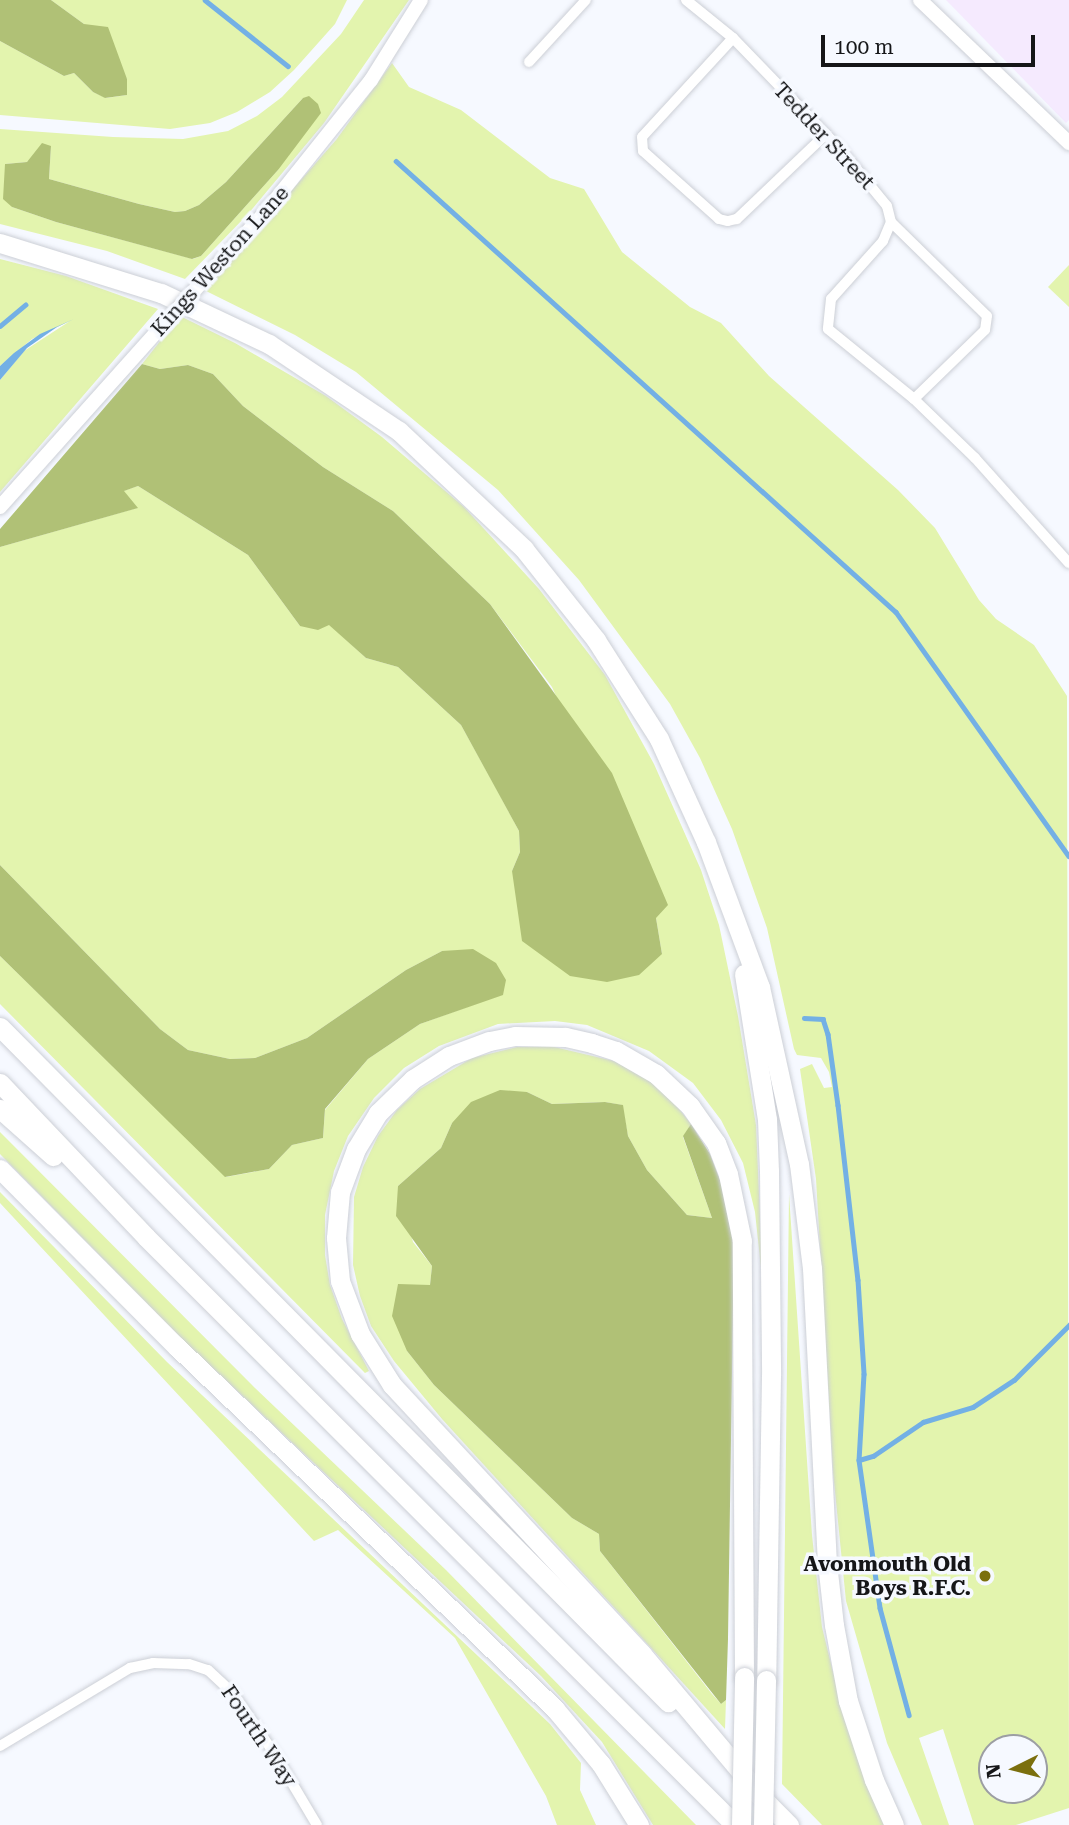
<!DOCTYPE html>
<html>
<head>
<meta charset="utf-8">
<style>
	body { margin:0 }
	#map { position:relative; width:1069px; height:1825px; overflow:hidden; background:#f6f9ff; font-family:"Roboto Serif",serif }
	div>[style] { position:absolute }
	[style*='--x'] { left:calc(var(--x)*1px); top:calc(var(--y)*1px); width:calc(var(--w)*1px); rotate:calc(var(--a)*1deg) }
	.education>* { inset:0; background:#f5eafe }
	.green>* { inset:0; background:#e3f4ae }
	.forest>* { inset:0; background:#b0c176 }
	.water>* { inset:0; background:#73b0e5 }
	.stream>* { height:4.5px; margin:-2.25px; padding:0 2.25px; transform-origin:2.25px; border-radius:2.25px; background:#73b0e5 }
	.roads { filter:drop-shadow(0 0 2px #cccfd6) drop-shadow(0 0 2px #cccfd6) }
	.minor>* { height:10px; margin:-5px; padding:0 5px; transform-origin:5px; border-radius:5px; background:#fff }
	.tertiary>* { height:14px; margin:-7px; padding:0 7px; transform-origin:7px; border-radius:7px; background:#fff }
	.motorway>* { height:19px; margin:-9.5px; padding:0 9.5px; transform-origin:9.5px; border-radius:9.5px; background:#fff }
	.bridges { filter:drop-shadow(0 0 2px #cccfd6) drop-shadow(0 0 2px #cccfd6) }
	.tertiary-bridge>* { height:14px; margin:-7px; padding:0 7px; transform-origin:7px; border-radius:7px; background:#fff }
	.motorway-bridge>* { height:19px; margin:-9.5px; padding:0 9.5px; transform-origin:9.5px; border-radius:9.5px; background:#fff }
	.dots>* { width:19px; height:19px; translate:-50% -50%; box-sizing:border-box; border:4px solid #f6f9ff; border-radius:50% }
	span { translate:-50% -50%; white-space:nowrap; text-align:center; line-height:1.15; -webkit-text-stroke:7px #f6f9ff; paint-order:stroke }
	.street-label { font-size:21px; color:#151618 }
	.poi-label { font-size:21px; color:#151618; font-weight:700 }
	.right { translate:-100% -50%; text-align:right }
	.north { position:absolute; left:978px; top:1734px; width:70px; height:70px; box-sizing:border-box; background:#f6f9ff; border:2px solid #9c9ea3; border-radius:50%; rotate:264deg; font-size:19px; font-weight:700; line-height:28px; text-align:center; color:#151618 }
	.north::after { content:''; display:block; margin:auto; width:24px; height:32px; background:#7b6f0e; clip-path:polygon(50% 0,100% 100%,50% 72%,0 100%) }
	.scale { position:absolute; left:821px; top:35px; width:214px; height:32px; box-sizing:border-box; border:4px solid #151618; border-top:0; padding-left:9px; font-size:21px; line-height:24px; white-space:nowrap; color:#151618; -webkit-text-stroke:5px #f6f9ff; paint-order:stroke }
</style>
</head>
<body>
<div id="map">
	<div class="education">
		<i style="clip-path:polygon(946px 0,1069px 0,1069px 120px,1066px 123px)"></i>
	</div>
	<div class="green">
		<i style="clip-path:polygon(51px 0,347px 0,335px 24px,294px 70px,270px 92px,237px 112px,210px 123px,170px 129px,0 115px,0 41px,64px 76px,74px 73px,93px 92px,106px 98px,127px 95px,127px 79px,84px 24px)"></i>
		<i style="clip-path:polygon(evenodd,364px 0,409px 0,324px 123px,248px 214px,185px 279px,107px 251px,0 224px,0 129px,113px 137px,183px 139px,228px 131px,257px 116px,282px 97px,341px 34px,364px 0,303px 98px,278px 170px,201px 256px,193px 259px,56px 222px,12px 207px,5px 164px,27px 162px,51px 146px,49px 179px,139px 204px,175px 212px,185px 211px,199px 205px,226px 182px,303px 98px)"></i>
		<i style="clip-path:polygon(evenodd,392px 63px,409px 87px,461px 110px,550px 178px,584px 189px,622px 252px,690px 307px,721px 323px,769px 376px,898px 490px,935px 528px,979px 600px,996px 619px,1034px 645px,1067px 696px,1069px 1808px,1016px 1825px,974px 1825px,943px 1729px,919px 1738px,949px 1825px,922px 1825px,887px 1743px,846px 1601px,833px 1472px,816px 1179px,800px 1069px,812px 1064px,824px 1088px,832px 1087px,829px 1072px,821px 1058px,797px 1055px,794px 1049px,767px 928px,732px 829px,700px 758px,670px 704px,579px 580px,498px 490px,356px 372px,295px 335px,204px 290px,336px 140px,392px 63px,992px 1748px,1034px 1748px,1034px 1790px,992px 1790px,992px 1748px)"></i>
		<i style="clip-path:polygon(0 259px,66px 276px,158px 309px,0 492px,0 380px,24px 351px,70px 321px,32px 339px,0 366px)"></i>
		<i style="clip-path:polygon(1069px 265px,1069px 307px,1048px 287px)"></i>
		<i style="clip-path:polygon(180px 316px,235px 343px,326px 396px,382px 437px,464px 507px,539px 589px,605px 675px,654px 764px,701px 870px,719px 925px,738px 1016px,756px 1125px,763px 1286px,755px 1212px,743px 1163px,721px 1120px,693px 1083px,649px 1051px,587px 1025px,555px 1021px,498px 1024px,439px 1046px,404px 1068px,374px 1098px,348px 1136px,334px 1171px,325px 1215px,325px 1255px,330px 1285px,342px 1319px,369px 1371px,365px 1373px,0 1004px,0 956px,226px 1177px,269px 1169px,292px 1145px,323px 1138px,325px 1110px,368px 1059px,420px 1024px,503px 994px,442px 951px,406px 970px,307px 1038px,255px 1058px,230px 1059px,188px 1050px,160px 1029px,0 865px,0 547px,137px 508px,123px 491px,138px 486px,248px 555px,300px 626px,329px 624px,366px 658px,398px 667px,461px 725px,497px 790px,519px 831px,520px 852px,512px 871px,662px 954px,656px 918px,552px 687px,490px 604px,393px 511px,323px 467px,243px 406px,213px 374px,188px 365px,160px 369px,142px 364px)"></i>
		<i style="clip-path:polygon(550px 1046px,614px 1061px,647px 1079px,671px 1099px,691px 1124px,683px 1137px,712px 1218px,687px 1215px,647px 1170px,628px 1136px,622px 1105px,605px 1102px,552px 1104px,527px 1092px,452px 1123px,441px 1148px,398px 1186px,413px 1242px,432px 1266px,430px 1285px,407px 1351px,434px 1385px,572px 1518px,599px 1534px,600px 1551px,712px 1694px,721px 1704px,726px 1700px,725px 1729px,442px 1419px,394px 1361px,371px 1326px,360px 1296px,353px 1265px,354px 1197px,363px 1167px,378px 1136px,397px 1110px,420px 1089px,472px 1058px,517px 1047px)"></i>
		<i style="clip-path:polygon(0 1132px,255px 1388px,446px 1570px,696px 1825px,653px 1825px,602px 1742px,541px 1676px,184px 1341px,0 1154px)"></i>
		<i style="clip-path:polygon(0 1192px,167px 1362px,550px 1724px,581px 1763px,580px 1790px,596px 1825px,557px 1825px,546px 1796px,455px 1638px,338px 1530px,314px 1541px,0 1203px)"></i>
		<i style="clip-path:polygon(789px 1194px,812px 1535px,822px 1627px,845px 1721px,884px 1825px,822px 1825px,782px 1784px)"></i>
	</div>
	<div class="forest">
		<i style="clip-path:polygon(0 0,51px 0,84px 24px,108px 27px,127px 79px,127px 95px,105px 98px,93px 92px,74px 73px,64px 76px,0 41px)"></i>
		<i style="clip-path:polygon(309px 96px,318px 104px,321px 113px,278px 170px,201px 256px,192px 259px,56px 222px,12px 207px,3px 199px,5px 164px,27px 162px,42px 143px,51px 146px,49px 179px,139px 204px,175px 212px,185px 211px,199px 205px,226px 182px,303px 98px)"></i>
		<i style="clip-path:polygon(142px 364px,160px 369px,188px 365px,213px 374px,243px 406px,323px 467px,393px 511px,490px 604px,612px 773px,668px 905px,656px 918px,662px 954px,639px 975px,607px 982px,570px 976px,522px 941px,512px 871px,520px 852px,519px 831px,461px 725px,398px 667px,366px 658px,329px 625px,318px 630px,300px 626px,248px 555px,138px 486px,124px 491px,138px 508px,0 547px,0 529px)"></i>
		<i style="clip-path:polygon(0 865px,160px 1029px,188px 1050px,230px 1059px,255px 1058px,307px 1038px,406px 970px,442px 951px,473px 949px,496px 963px,506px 980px,503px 995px,420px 1024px,368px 1059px,325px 1109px,323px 1138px,292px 1145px,269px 1169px,225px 1177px,0 956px)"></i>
		<i style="clip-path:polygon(500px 1090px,527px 1092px,552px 1104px,605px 1102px,623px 1105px,628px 1136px,647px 1170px,687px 1215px,712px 1218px,683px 1136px,691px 1124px,710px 1154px,726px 1196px,734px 1239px,728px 1639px,726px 1700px,721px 1704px,600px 1551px,599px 1534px,572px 1518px,434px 1385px,407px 1351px,392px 1316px,398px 1284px,430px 1285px,432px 1266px,396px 1216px,398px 1186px,441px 1148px,452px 1123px,471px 1102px)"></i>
	</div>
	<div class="water">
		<i style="clip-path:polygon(74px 319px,57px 327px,27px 348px,0 380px,0 366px,14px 353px,40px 334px)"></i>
	</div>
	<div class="stream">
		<i style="--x:205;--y:0;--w:106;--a:38.5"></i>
		<i style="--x:396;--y:161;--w:673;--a:42.05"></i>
		<i style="--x:896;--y:612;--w:299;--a:54.7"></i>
		<i style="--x:0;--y:326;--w:33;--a:-40"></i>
		<i style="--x:804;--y:1018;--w:19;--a:3"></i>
		<i style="--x:823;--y:1019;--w:16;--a:72"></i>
		<i style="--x:828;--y:1034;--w:72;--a:82"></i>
		<i style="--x:838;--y:1105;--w:176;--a:83.5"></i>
		<i style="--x:858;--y:1280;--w:94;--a:86.3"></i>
		<i style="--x:864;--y:1374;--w:86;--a:93.3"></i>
		<i style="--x:859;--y:1460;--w:15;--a:-16"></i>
		<i style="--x:873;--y:1456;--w:60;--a:-34.2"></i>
		<i style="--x:923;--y:1422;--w:52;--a:-16.7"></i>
		<i style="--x:973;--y:1407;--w:49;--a:-33.4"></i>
		<i style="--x:1014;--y:1380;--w:78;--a:-45"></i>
		<i style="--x:859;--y:1460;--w:149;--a:81.9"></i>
		<i style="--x:880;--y:1608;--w:111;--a:74.8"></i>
	</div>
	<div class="roads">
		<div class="minor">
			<i style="--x:686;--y:0;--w:60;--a:39"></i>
			<i style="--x:733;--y:38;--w:156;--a:46"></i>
			<i style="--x:841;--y:150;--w:72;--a:50.6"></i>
			<i style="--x:887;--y:206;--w:16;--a:76"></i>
			<i style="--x:891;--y:222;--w:21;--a:113"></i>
			<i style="--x:883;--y:241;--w:78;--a:131.9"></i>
			<i style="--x:831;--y:299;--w:30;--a:96"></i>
			<i style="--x:828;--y:329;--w:111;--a:39.1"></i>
			<i style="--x:914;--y:399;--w:85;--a:44"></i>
			<i style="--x:975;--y:458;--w:141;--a:48.2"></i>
			<i style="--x:733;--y:38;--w:134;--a:132.6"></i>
			<i style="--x:642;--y:137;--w:14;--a:86"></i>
			<i style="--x:643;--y:151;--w:102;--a:41.8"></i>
			<i style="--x:719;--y:219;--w:9;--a:13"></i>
			<i style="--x:728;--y:221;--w:9;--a:-13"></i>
			<i style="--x:737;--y:219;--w:123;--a:-43.7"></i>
			<i style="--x:529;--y:62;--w:84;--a:-47.4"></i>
			<i style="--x:891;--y:222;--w:134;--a:44.4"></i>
			<i style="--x:987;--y:316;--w:14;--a:98"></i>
			<i style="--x:985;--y:330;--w:99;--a:135.8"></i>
			<i style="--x:0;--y:1746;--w:152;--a:-31"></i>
			<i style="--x:130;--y:1668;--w:24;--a:-12"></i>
			<i style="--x:153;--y:1663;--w:36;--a:2"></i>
			<i style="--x:189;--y:1664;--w:20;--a:18"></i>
			<i style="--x:208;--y:1670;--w:33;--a:43"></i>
			<i style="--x:232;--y:1692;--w:78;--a:55.5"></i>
			<i style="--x:276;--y:1756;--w:80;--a:59.3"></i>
		</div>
		<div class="tertiary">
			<i style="--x:920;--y:0;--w:207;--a:43.8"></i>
			<i style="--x:268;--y:209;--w:165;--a:-51.4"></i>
			<i style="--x:371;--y:80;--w:94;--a:-58"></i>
			<i style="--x:0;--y:507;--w:244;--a:-48.2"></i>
		</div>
		<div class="motorway">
			<i style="--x:0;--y:243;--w:169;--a:17.3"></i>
			<i style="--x:161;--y:293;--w:119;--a:25.3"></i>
			<i style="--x:269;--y:344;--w:156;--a:33.8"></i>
			<i style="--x:399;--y:431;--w:172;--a:43.3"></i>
			<i style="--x:524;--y:549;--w:116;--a:51.6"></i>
			<i style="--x:596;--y:640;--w:117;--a:57.5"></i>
			<i style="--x:659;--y:739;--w:113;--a:65.5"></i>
			<i style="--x:706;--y:842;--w:155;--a:69.6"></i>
			<i style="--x:760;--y:987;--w:181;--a:77.6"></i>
			<i style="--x:799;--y:1164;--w:105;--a:82.9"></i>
			<i style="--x:812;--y:1268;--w:295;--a:87.1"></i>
			<i style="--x:827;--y:1563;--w:62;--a:83.6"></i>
			<i style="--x:834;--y:1625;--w:77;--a:79.6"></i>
			<i style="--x:848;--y:1701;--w:83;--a:71.8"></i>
			<i style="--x:874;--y:1780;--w:49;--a:66"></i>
			<i style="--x:744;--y:974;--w:147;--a:81"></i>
			<i style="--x:767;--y:1119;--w:52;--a:87.8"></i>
			<i style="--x:769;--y:1171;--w:204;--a:89.4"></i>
			<i style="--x:771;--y:1375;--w:305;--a:90.9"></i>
			<i style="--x:0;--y:1027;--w:950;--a:45.3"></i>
			<i style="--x:0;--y:1083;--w:212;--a:46.5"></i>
			<i style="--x:146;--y:1237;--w:832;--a:44.95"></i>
			<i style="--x:0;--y:1109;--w:71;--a:41.6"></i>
			<i style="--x:0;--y:1169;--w:250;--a:45.2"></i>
			<i style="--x:176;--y:1346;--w:525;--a:43.76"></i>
			<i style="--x:555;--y:1709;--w:72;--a:50.1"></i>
			<i style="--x:601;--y:1764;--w:72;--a:58.1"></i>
			<i style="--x:744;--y:1677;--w:436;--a:-90.3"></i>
			<i style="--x:742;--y:1241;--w:68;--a:-101.8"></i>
			<i style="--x:728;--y:1174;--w:33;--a:-111"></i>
			<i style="--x:716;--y:1143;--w:45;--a:-125.1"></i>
			<i style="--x:690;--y:1106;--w:47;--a:-136.7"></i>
			<i style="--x:656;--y:1074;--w:46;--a:-150.1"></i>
			<i style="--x:616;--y:1051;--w:25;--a:-162"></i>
			<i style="--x:592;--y:1043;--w:28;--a:-167"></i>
			<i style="--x:565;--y:1037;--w:50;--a:-178.9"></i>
			<i style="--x:515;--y:1036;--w:26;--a:169"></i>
			<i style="--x:489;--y:1041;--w:43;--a:159.4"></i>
			<i style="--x:449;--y:1056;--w:43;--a:147.4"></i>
			<i style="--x:413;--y:1079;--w:49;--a:135.8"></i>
			<i style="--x:378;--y:1113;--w:42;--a:121.4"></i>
			<i style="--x:356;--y:1149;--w:46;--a:110.4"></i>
			<i style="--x:340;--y:1192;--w:46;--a:95"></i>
			<i style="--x:336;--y:1238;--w:43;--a:84.7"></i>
			<i style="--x:340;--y:1281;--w:57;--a:69.3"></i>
			<i style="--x:360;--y:1334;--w:60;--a:57.9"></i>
			<i style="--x:392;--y:1385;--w:367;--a:47.1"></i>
			<i style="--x:642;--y:1654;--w:194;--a:50"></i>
			<i style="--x:758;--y:1794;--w:44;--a:45"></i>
		</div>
	</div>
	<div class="bridges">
		<div class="tertiary-bridge">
			<i style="--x:163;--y:325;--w:156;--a:-47.8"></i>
		</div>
		<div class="motorway-bridge">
			<i style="--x:741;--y:1825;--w:148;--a:-88.8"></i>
			<i style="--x:763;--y:1825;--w:145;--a:-88.8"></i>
		</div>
	</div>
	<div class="dots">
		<i style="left:985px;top:1576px;background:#7b6f0e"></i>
	</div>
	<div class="street-label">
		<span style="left:824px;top:136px;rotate:47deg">Tedder Street</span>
		<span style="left:220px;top:261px;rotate:-48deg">Kings Weston Lane</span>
		<span style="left:259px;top:1736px;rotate:56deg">Fourth Way</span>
	</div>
	<div class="poi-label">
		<span class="right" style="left:971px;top:1576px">Avonmouth Old<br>Boys R.F.C.</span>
	</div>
	<div class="north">N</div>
	<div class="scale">100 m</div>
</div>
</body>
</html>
